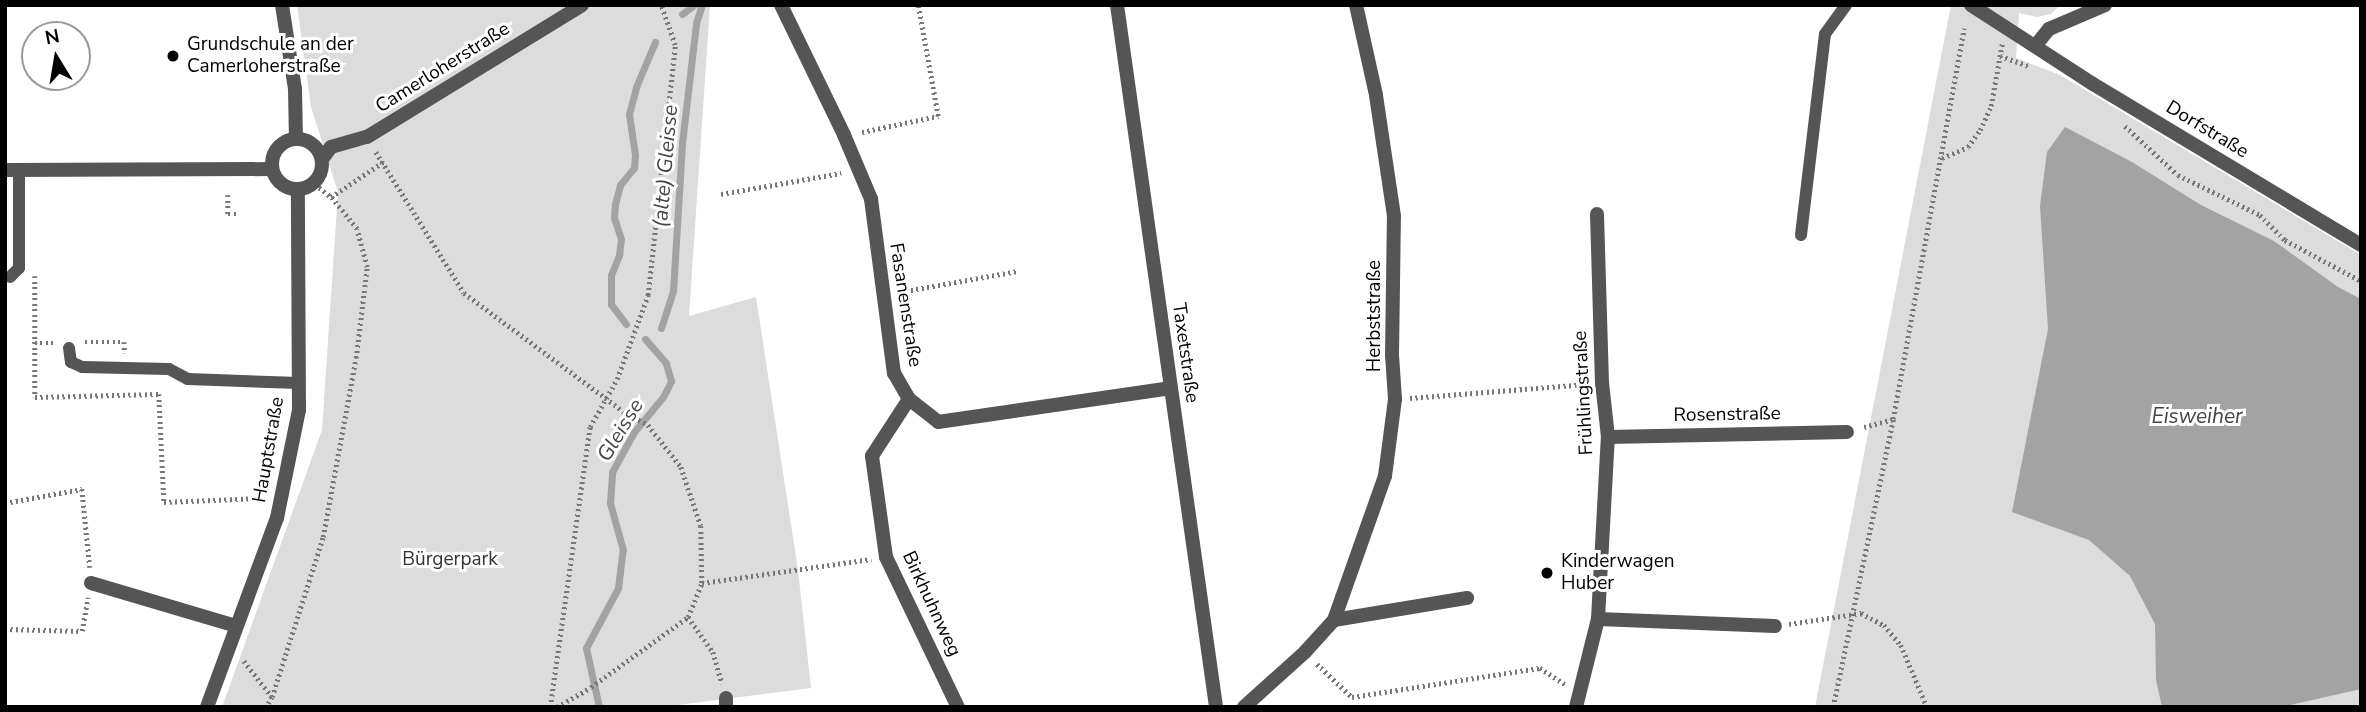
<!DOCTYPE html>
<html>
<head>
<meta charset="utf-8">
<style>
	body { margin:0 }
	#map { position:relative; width:2366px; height:712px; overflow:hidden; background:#fff; font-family:"Nunito Sans",sans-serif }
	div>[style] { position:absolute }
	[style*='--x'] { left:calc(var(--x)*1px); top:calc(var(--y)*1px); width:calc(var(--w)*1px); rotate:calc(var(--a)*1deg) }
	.green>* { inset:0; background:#dcdcdc }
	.water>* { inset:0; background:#a3a3a3 }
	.stream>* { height:7px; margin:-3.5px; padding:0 3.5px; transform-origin:3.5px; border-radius:3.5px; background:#a3a3a3 }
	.path>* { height:4.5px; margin-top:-2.25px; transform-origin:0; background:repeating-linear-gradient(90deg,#777 0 2px,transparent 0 5.5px) }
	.service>* { height:12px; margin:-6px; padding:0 6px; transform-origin:6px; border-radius:6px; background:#555 }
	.minor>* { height:14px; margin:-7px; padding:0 7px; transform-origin:7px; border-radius:7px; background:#555 }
	.minor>.ring { margin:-7px; padding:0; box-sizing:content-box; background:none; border:14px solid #555; border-radius:50% }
	.dots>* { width:19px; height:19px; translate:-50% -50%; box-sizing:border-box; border:4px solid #fff; border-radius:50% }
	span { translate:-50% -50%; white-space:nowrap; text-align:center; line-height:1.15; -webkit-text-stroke:6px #fff; paint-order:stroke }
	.poi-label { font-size:19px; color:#000 }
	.left { translate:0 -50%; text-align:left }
	.street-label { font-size:19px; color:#000 }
	.park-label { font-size:19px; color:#333 }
	.water-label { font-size:21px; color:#444; font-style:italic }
	.frame { position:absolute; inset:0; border:7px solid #000; pointer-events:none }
	.north { position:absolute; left:21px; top:21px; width:70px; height:70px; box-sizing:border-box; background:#fff; border:2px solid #999; border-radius:50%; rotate:349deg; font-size:19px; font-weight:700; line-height:28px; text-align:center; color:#000 }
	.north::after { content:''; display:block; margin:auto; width:24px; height:32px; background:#000; clip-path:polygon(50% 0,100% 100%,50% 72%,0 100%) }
</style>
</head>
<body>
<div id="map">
	<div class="green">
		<i style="clip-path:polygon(297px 5px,710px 5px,689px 316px,756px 297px,798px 570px,811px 688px,662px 707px,222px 707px,322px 430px,338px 192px,311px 107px)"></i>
		<i style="clip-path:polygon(1951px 5px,2060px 5px,2051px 14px,2037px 17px,2019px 13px,2016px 58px,2060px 75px,2361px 255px,2361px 707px,1815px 707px)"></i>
	</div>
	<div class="water">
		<i style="clip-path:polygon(2065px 127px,2132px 162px,2201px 205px,2274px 241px,2338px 287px,2361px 299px,2361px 689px,2282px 707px,2162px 707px,2156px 680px,2155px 624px,2130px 576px,2089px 540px,2012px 512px,2048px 329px,2040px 206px,2047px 152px)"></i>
	</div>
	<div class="stream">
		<i style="--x:682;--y:14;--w:15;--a:-37"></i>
		<i style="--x:626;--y:324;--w:25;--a:-127"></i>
		<i style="--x:611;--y:304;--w:29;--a:-90"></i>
		<i style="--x:611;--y:275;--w:22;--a:-68"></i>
		<i style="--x:619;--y:255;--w:16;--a:-83"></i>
		<i style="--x:621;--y:239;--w:22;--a:-108"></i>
		<i style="--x:614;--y:218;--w:14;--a:-86"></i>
		<i style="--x:615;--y:204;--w:20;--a:-75"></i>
		<i style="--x:620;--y:185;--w:22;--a:-51"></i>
		<i style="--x:634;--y:168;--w:13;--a:-86"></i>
		<i style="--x:635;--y:155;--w:41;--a:-98.3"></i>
		<i style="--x:629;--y:114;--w:28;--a:-75"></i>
		<i style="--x:636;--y:87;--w:49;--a:-67.1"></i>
		<i style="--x:661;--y:328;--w:39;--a:-72"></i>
		<i style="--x:673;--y:291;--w:148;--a:-86.5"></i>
		<i style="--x:682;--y:143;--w:121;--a:-83.3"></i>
		<i style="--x:696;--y:23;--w:19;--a:-72"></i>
		<i style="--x:599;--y:707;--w:60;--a:-102.4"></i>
		<i style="--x:586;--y:648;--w:68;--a:-61.9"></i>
		<i style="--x:618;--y:588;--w:38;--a:-83"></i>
		<i style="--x:623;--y:550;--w:49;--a:-105.5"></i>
		<i style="--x:610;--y:503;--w:31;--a:-86"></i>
		<i style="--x:612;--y:472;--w:46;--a:-61.2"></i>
		<i style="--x:634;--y:432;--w:45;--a:-50.4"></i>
		<i style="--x:663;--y:397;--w:18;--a:-63"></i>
		<i style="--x:671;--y:381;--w:19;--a:-106"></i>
		<i style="--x:666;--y:363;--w:32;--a:-131"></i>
	</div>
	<div class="path">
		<i style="--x:2000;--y:56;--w:31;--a:19"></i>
		<i style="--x:2125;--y:126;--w:72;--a:42.8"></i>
		<i style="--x:2178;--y:175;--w:91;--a:26"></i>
		<i style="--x:2260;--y:215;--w:35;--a:45"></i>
		<i style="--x:2285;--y:240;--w:86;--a:28.3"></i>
		<i style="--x:862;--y:132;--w:78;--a:-11.9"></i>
		<i style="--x:938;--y:116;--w:113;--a:-100.2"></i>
		<i style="--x:376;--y:152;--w:166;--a:58"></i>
		<i style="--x:464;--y:293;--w:199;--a:36.6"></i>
		<i style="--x:624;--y:412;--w:27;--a:28"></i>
		<i style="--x:648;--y:425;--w:53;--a:51.8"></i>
		<i style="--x:681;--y:467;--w:62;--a:71.3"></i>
		<i style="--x:701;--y:526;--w:57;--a:89"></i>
		<i style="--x:702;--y:583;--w:171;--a:-8.1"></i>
		<i style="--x:1942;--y:158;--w:28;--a:-23"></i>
		<i style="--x:1968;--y:147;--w:21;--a:-55"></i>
		<i style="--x:1980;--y:130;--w:26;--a:-65"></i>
		<i style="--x:1991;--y:106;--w:63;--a:-79.9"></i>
		<i style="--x:315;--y:184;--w:21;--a:39"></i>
		<i style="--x:721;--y:194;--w:122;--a:-9.9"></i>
		<i style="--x:228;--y:195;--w:19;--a:90"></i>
		<i style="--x:228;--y:214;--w:8;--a:0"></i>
		<i style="--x:35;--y:276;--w:121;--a:90"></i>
		<i style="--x:35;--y:397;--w:124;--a:-1.4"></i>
		<i style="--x:159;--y:394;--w:108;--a:87.3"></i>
		<i style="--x:164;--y:502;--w:99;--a:-2.3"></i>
		<i style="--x:900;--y:292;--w:120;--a:-10.1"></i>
		<i style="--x:85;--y:342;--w:39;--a:0"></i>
		<i style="--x:124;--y:342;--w:11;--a:85"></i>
		<i style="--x:35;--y:343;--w:20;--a:0"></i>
		<i style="--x:1410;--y:398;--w:177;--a:-4.5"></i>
		<i style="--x:1864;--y:427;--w:30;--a:-15"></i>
		<i style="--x:5;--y:503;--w:78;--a:-10.3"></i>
		<i style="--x:82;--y:489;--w:79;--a:84.2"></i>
		<i style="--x:688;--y:617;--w:37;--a:-68"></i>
		<i style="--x:1789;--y:624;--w:73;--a:-8.7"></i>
		<i style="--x:1861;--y:613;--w:26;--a:28"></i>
		<i style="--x:1884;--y:625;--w:26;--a:50"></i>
		<i style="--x:1901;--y:645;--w:67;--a:67.2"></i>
		<i style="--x:5;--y:629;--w:77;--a:1.5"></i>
		<i style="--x:82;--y:631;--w:34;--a:-80"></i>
		<i style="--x:244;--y:661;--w:46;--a:52.1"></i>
		<i style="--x:272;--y:697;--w:11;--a:117"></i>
		<i style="--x:1317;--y:664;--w:48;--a:43.3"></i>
		<i style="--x:1352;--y:697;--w:190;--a:-8.8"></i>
		<i style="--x:1540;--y:668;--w:30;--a:33"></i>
		<i style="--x:272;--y:697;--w:168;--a:-72.3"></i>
		<i style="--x:323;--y:537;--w:182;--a:-79.6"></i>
		<i style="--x:356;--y:358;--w:92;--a:-83.1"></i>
		<i style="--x:367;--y:267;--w:39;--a:-105"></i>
		<i style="--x:357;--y:229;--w:41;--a:-129.1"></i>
		<i style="--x:331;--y:197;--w:63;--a:-33.9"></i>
		<i style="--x:126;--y:707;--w:21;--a:0"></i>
		<i style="--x:550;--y:707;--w:283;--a:-81.9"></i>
		<i style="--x:590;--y:427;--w:55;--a:-60.6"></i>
		<i style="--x:617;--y:379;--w:90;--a:-69.7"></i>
		<i style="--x:648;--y:295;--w:251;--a:-83.8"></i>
		<i style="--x:675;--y:45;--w:42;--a:-109.3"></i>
		<i style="--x:557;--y:707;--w:39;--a:-30"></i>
		<i style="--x:591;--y:687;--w:120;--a:-35.8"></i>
		<i style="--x:688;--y:617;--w:43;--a:54.5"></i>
		<i style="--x:713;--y:652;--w:33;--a:74"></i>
		<i style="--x:1833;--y:707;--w:294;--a:-78.2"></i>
		<i style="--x:1893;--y:419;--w:397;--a:-79.7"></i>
	</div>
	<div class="service">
		<i style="--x:1801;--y:235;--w:202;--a:-83.2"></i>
		<i style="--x:1825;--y:34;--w:36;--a:-54"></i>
		<i style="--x:10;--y:277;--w:13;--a:-45"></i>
		<i style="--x:19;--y:268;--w:98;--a:-90"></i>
		<i style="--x:69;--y:348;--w:14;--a:82"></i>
		<i style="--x:71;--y:362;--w:12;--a:24"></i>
		<i style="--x:82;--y:367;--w:87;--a:1.3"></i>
		<i style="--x:169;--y:369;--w:21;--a:28"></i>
		<i style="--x:188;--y:379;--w:111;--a:2.1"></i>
	</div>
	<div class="minor">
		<i style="--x:282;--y:5;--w:85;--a:81.2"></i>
		<i style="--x:295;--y:89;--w:50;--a:88.9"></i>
		<i style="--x:781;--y:5;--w:144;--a:64.1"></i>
		<i style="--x:844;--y:135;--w:69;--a:67.1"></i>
		<i style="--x:871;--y:199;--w:176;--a:82.5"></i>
		<i style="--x:894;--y:373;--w:30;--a:60"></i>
		<i style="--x:909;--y:399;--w:37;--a:38"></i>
		<i style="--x:938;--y:422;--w:234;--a:-8.3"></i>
		<i style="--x:1117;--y:5;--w:709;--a:81.97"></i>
		<i style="--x:1971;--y:5;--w:145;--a:32.9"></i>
		<i style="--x:2093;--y:84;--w:313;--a:31"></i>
		<i style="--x:2036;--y:45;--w:21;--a:-51"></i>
		<i style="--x:2049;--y:29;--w:61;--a:-23.2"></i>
		<i class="ring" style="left:272px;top:139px;width:36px;height:36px"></i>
		<i style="--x:322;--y:159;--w:15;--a:-53"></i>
		<i style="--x:331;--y:147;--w:37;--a:-16"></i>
		<i style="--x:367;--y:137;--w:252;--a:-31.5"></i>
		<i style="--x:5;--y:170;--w:266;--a:-0.2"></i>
		<i style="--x:909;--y:399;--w:68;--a:123"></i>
		<i style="--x:872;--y:456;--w:102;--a:82.1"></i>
		<i style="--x:886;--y:557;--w:166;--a:64.4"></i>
		<i style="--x:1608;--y:437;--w:239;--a:-1.2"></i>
		<i style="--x:91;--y:583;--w:151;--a:16.5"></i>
		<i style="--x:1598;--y:619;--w:177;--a:2.3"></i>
		<i style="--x:1334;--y:620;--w:135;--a:-9.4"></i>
		<i style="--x:726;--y:698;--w:9;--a:90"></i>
		<i style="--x:207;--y:707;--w:202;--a:-69.7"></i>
		<i style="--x:277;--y:518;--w:110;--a:-78.5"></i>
		<i style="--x:299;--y:410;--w:221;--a:-90.3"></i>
		<i style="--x:1244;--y:707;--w:82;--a:-42"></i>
		<i style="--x:1305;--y:652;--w:43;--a:-47.8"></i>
		<i style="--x:1334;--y:620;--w:153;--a:-70.5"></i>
		<i style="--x:1385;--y:476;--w:78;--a:-82.6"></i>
		<i style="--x:1395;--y:399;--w:44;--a:-93.9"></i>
		<i style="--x:1392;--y:355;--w:139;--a:-89.2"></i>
		<i style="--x:1394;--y:216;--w:122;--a:-98.5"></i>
		<i style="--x:1376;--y:95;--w:92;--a:-102.5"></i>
		<i style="--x:1576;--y:707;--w:91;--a:-76"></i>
		<i style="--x:1598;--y:619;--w:182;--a:-86.9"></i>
		<i style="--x:1608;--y:437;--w:54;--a:-96.3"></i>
		<i style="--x:1602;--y:383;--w:169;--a:-91.7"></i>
	</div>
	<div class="dots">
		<i style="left:173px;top:56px;background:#000"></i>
		<i style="left:1547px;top:573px;background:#000"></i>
	</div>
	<div class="poi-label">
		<span class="left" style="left:187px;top:56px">Grundschule an der<br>Camerloherstraße</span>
		<span class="left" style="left:1561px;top:573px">Kinderwagen<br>Huber</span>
	</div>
	<div class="street-label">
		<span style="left:443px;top:68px;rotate:-32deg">Camerloherstraße</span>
		<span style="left:2207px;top:130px;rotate:31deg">Dorfstraße</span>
		<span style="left:905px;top:305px;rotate:81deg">Fasanenstraße</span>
		<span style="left:1375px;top:316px;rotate:-90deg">Herbststraße</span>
		<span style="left:1185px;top:353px;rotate:82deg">Taxetstraße</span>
		<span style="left:1584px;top:393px;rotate:-93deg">Frühlingstraße</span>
		<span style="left:1727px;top:415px;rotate:-1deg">Rosenstraße</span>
		<span style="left:269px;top:450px;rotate:-80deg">Hauptstraße</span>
		<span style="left:931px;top:604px;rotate:65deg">Birkhuhnweg</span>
	</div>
	<div class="park-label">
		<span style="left:450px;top:560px">Bürgerpark</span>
	</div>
	<div class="water-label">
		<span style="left:665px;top:166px;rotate:-85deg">(alte) Gleisse</span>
		<span style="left:2197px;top:416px">Eisweiher</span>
		<span style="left:620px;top:430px;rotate:-59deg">Gleisse</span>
	</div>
	<div class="frame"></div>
	<div class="north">N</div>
</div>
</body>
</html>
